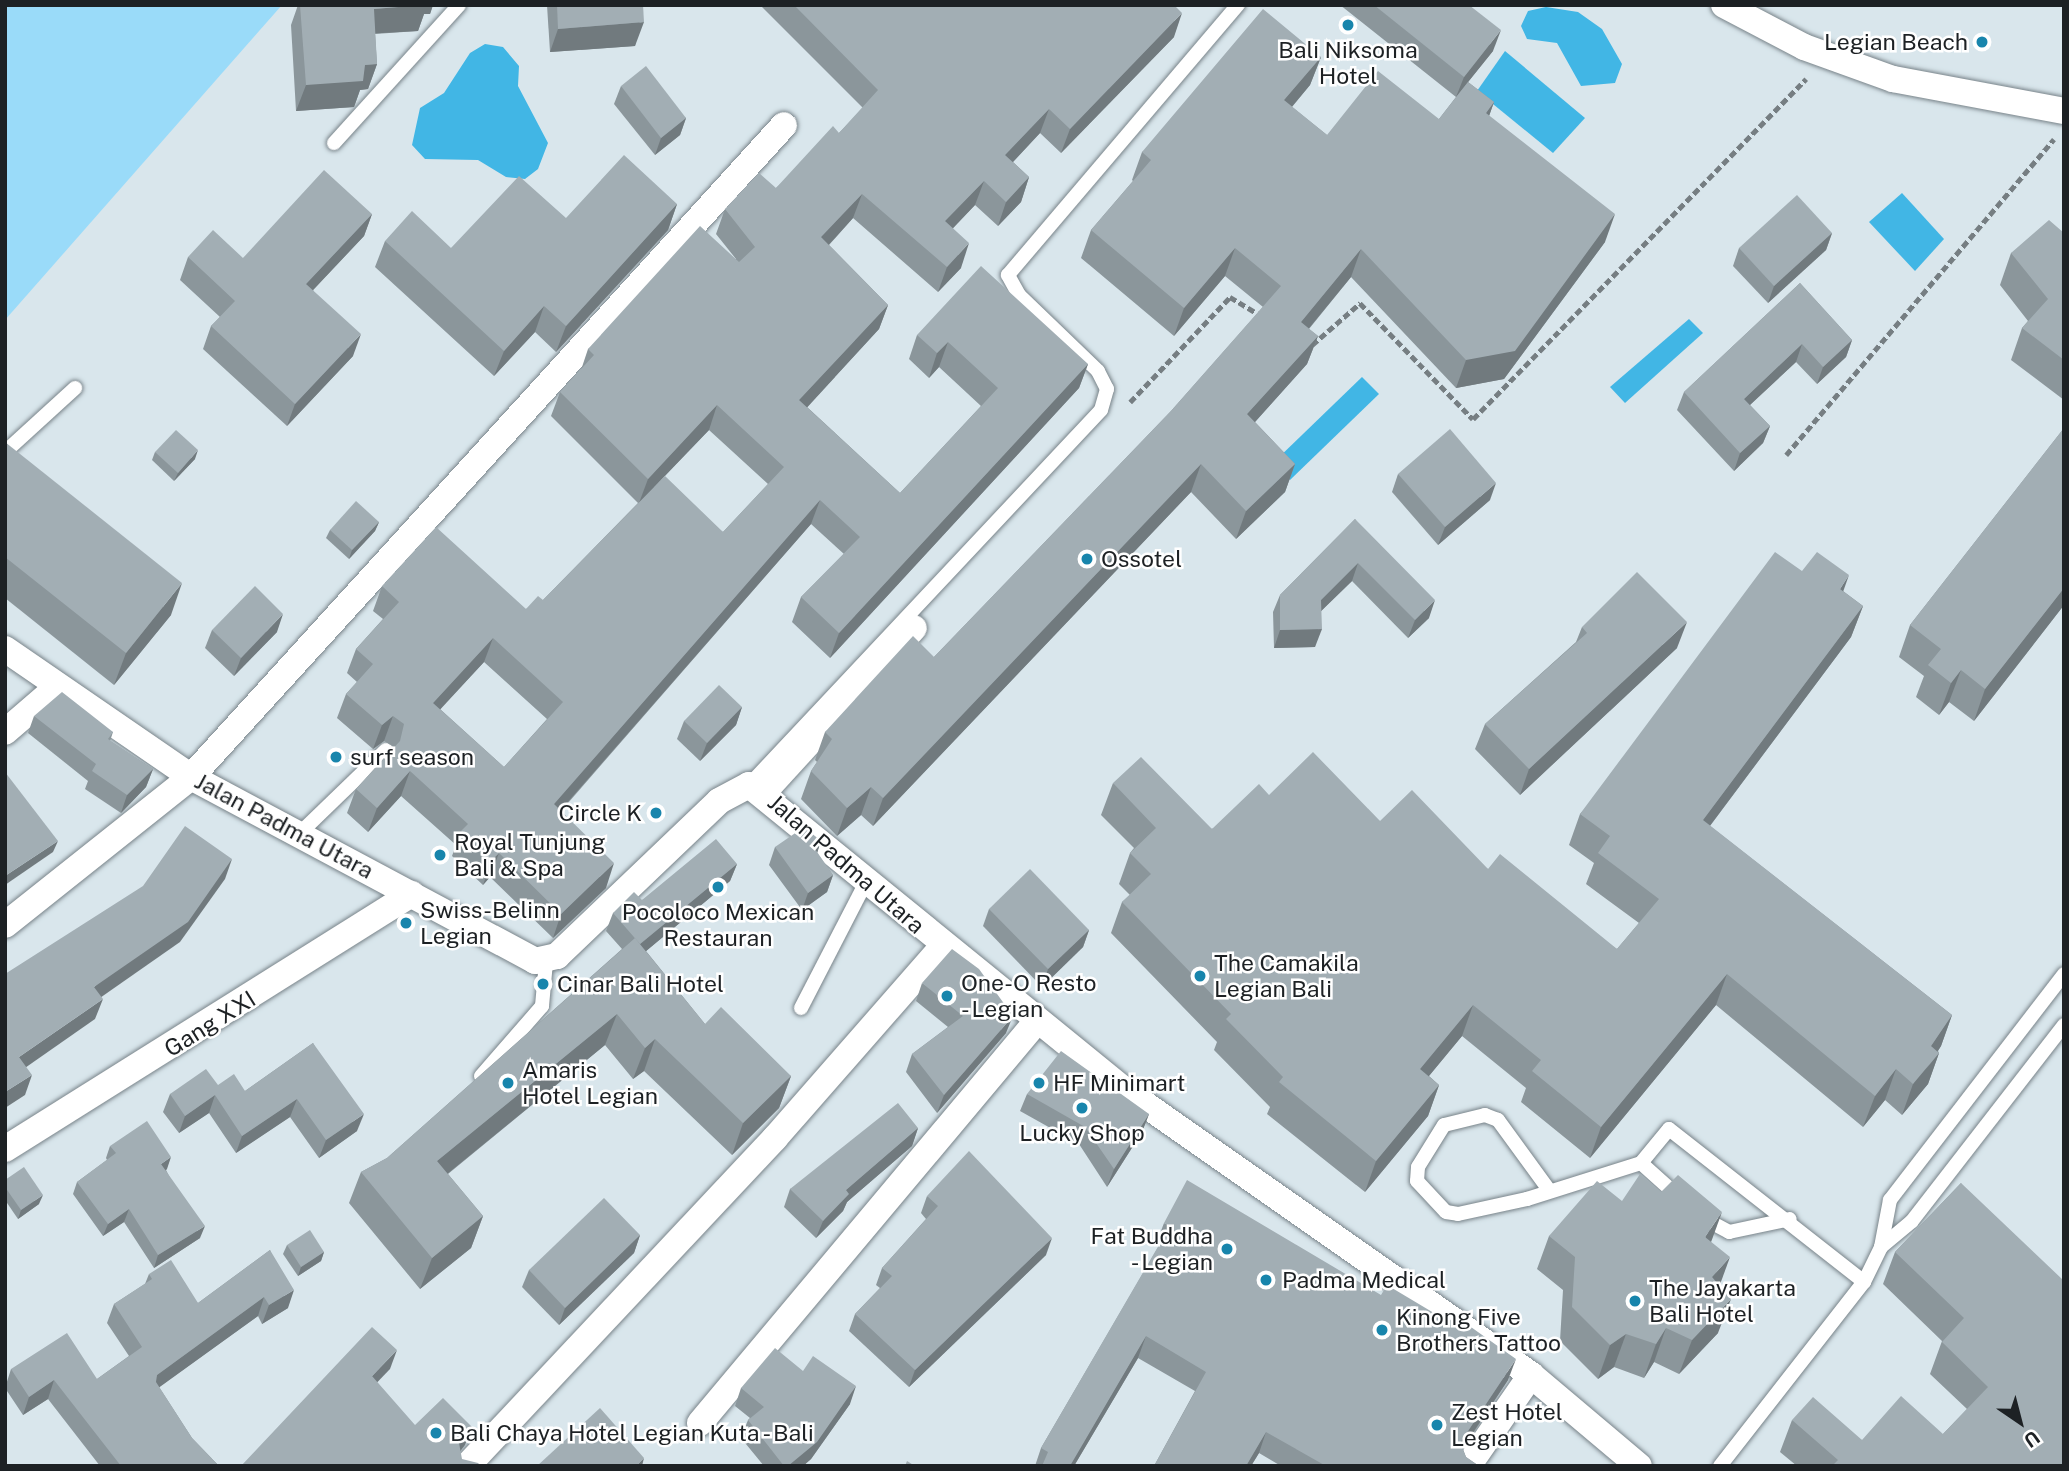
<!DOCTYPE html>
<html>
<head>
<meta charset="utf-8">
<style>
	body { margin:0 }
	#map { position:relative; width:2069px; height:1471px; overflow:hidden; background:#d9e6ec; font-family:"Public Sans",sans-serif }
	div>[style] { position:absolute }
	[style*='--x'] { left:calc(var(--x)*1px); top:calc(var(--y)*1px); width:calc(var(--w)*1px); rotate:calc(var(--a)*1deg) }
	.green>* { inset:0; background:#9adbf9 }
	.water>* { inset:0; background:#41b6e5 }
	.path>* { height:4.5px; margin-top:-2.25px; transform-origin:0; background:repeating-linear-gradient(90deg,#767e82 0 7px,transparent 0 10.5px) }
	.roads { filter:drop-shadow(0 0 2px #788389) drop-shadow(0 0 2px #788389) }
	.service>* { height:14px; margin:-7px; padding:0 7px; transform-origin:7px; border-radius:7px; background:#fff }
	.minor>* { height:26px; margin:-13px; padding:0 13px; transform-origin:13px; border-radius:13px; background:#fff }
	.wall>* { inset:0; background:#8b969b }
	.shaded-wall>* { inset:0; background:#717a7e }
	.building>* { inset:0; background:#a2aeb4 }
	.dots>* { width:19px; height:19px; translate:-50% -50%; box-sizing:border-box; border:4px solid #fff; border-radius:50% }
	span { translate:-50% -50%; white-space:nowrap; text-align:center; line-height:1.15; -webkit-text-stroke:5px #fff; paint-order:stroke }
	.poi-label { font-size:23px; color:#1d2124 }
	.right { translate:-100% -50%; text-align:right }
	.left { translate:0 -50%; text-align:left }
	.street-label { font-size:23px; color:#1d2124 }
	.frame { position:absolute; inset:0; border:7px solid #1d2124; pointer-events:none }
	.north { position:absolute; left:1985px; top:1387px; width:70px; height:70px; -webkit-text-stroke:5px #fff; paint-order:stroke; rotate:145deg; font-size:19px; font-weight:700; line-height:28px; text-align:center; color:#1d2124 }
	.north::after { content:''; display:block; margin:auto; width:24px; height:32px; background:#1d2124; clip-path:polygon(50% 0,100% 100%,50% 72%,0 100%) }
</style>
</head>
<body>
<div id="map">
	<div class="green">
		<i style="clip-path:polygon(5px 5px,282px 5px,5px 320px)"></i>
	</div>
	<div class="water">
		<i style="clip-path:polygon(1546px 7px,1578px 12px,1602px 29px,1622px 64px,1615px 83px,1581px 86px,1557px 43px,1527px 39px,1521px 26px,1528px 11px)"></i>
		<i style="clip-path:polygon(485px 44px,503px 47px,519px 66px,518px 86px,548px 143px,538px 169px,525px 179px,506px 177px,478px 160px,425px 159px,412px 145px,420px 108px,444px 93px,470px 53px)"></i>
		<i style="clip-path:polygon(1505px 51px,1585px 118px,1553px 153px,1477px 91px)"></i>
		<i style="clip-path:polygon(1902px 193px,1944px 239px,1915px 271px,1869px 222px)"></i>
		<i style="clip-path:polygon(1689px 319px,1703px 333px,1625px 403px,1610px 387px)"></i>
		<i style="clip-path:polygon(1362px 377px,1379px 394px,1290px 480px,1273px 463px)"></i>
	</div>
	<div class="path">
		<i style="--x:1312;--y:345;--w:64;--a:-41.2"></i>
		<i style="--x:1360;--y:303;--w:162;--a:45.8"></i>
		<i style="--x:1473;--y:419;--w:476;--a:-45.6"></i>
		<i style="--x:1130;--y:402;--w:145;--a:-46.4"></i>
		<i style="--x:1230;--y:297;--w:35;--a:31"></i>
		<i style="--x:1786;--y:455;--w:414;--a:-49.7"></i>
	</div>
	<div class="roads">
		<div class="service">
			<i style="--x:334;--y:143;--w:186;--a:-47.8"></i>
			<i style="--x:5;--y:452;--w:95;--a:-42.4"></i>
			<i style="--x:749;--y:785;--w:514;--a:-46.81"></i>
			<i style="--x:1101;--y:410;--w:22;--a:-74"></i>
			<i style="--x:1107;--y:389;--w:20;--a:-117"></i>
			<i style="--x:1098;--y:371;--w:110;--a:-136.1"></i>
			<i style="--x:1019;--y:295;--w:23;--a:-119"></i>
			<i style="--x:1008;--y:275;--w:355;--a:-49.6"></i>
			<i style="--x:299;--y:834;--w:121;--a:-44"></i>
			<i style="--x:801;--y:1008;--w:140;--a:-62.7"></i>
			<i style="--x:481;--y:1076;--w:93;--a:-48.9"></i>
			<i style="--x:542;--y:1006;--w:44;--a:-84.8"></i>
			<i style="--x:1549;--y:1190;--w:87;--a:-126.1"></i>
			<i style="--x:1498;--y:1120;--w:14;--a:-159"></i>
			<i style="--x:1485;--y:1115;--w:42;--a:166.3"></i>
			<i style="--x:1444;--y:1125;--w:49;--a:121.8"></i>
			<i style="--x:1418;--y:1167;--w:14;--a:94"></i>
			<i style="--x:1417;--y:1181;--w:42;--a:46.9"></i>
			<i style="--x:1446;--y:1212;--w:12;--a:9"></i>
			<i style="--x:1458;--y:1214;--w:71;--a:-12.3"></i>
			<i style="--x:1527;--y:1199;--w:120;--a:-17.5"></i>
			<i style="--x:1680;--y:1198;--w:52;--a:-138.1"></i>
			<i style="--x:1641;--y:1163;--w:44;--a:-50.5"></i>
			<i style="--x:1669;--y:1129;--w:248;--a:38.1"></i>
			<i style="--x:1703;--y:1218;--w:30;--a:28"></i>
			<i style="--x:1729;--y:1232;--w:62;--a:-12"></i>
			<i style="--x:1881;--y:1247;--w:40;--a:-40"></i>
			<i style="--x:1912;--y:1221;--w:248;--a:-52.2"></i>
			<i style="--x:1720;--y:1466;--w:234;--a:-52"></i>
			<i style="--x:1864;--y:1282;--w:39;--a:-64"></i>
			<i style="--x:1881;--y:1247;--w:48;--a:-79.2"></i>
			<i style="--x:1890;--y:1200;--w:285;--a:-52.4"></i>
		</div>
		<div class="minor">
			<i style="--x:1724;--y:5;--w:90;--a:27.7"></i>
			<i style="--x:1804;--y:47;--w:95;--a:19.8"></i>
			<i style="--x:1893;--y:79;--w:174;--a:10.6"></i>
			<i style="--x:5;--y:649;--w:226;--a:34.5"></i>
			<i style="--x:191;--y:777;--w:390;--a:28.1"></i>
			<i style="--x:535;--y:961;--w:23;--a:-13"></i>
			<i style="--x:557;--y:956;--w:224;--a:-43.7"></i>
			<i style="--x:719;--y:801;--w:34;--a:-28"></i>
			<i style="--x:749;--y:785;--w:482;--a:39.1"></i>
			<i style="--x:1123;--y:1089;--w:498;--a:35"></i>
			<i style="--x:1531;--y:1375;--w:141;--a:40.1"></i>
			<i style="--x:5;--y:732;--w:67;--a:-40.8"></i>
			<i style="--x:764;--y:792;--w:222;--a:-47.6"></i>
			<i style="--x:5;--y:925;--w:238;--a:-38.5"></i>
			<i style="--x:191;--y:777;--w:881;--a:-47.71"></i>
			<i style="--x:5;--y:1149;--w:480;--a:-32.1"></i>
			<i style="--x:700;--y:1423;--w:525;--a:-50.03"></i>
			<i style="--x:467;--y:1466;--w:450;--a:-46.8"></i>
			<i style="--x:775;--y:1138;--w:254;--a:-48.8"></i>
			<i style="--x:1468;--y:1466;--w:111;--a:-55.3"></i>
		</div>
	</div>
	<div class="wall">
		<i style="clip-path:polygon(298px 5px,433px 5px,430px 14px,424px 14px,418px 31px,375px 34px,377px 64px,368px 89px,360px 90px,354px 107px,296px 111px,291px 25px)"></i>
		<i style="clip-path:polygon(547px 5px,643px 5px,635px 46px,550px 52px)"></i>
		<i style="clip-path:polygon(evenodd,760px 5px,1174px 5px,1174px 37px,1061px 153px,1040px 133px,1013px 162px,1029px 177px,1021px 202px,998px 226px,975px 205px,953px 228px,961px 268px,938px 292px,853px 218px,829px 245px,888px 305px,879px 329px,807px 407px,900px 493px,981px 406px,939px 367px,929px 378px,909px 359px,917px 335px,1088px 364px,1079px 388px,830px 658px,792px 622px,801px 597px,844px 554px,811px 524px,561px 811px,606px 888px,553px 938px,490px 877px,483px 885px,452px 856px,456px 845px,401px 796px,368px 832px,347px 813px,356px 789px,394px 747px,384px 741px,373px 749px,337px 718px,346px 694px,357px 682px,347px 673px,356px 649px,383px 619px,373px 611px,382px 586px,526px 609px,543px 600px,638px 503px,551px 416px,560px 392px,581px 370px,588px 349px,736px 259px,716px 234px,725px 209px,776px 188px,839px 133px,863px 108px,760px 5px,709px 430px,768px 484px,723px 532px,654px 487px,709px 430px,760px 5px,484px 662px,547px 719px,504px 767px,440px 709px,484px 662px)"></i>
		<i style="clip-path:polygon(1340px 5px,1469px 5px,1493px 51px,1468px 82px,1494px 102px,1489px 116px,1605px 242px,1504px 379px,1456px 388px,1351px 277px,1309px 329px,1318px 336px,1307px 364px,1255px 422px,1295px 464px,1285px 492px,1236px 539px,1191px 492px,873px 826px,861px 815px,837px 836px,801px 799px,811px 771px,817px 762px,815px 760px,825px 732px,934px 657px,1171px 411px,1263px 307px,1225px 276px,1174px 336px,1081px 258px,1091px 230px,1133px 181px,1132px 180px,1142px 152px,1321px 57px,1310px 85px,1292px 107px,1327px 135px,1439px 119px,1456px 97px)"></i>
		<i style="clip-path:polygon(621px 86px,686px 118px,680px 135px,655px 155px,614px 104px)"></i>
		<i style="clip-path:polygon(677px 204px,668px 230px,556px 352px,535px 332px,494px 376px,375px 267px,385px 241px,451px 248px,566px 218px)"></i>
		<i style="clip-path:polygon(372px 214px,364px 236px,313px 290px,353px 356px,287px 426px,203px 349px,211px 326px,220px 317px,180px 280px,188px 257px,243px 258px)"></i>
		<i style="clip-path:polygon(1832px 233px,1826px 250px,1768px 303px,1733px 266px,1739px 248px)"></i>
		<i style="clip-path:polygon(2064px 233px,2064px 400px,2011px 360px,2022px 328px,2028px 321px,2000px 285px,2011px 253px)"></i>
		<i style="clip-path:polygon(1800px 283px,1852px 340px,1846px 357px,1817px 384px,1796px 362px,1750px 405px,1770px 426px,1763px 443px,1734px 471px,1677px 410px,1684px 392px)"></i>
		<i style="clip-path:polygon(2064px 428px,2064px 605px,1974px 721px,1949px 702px,1939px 715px,1916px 697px,1924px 676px,1899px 657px,1910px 625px)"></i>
		<i style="clip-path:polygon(5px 442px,171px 615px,114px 685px,5px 598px)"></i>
		<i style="clip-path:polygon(155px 452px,195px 459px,174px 481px,152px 460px)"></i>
		<i style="clip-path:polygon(1398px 474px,1490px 500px,1438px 545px,1392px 492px)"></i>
		<i style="clip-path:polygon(1355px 519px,1429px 618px,1408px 638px,1352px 581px,1321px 611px,1315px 647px,1274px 648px,1273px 612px,1280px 595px)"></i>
		<i style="clip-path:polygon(379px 522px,375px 531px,349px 559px,326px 538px,330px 530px)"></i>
		<i style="clip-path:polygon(1802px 571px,1843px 591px,1863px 606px,1851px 637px,1710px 826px,1952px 1015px,1941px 1046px,1938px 1051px,1939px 1053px,1928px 1084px,1902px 1115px,1885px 1100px,1863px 1127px,1716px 1005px,1590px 1158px,1521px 1102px,1526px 1088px,1462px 1036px,1429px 1076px,1439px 1085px,1428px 1116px,1365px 1192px,1267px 1114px,1270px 1107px,1214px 1050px,1217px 1042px,1111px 933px,1122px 902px,1130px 895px,1119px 884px,1130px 853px,1134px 848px,1101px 815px,1113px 783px,1212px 829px,1269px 795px,1380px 821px,1488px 869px,1617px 949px,1639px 923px,1586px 884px,1594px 863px,1569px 845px,1580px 814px)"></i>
		<i style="clip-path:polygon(1582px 627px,1677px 648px,1520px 795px,1475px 749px,1485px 724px,1576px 642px)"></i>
		<i style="clip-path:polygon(212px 630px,277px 632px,234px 676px,205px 648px)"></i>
		<i style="clip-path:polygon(742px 707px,736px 725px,700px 761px,677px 739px,684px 721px)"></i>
		<i style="clip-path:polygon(34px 716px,113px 732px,110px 741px,153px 769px,146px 787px,121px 813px,85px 789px,88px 781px,28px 733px)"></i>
		<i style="clip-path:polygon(821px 841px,817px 853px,833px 875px,827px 892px,802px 910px,769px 865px,775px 847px)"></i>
		<i style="clip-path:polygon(737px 864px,730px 881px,646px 951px,705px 1024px,791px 1076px,779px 1108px,732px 1155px,644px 1071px,633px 1079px,605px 1045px,448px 1174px,483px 1216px,471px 1248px,420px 1289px,349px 1203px,361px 1172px,387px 1158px,622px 949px,606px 931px,613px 913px,642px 900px)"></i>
		<i style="clip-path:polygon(989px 909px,1089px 930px,1083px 947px,1042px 987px,983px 926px)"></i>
		<i style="clip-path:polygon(922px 983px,1006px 1033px,937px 1113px,906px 1072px,912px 1054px,948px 1027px,916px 1001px)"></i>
		<i style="clip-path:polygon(313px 1043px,357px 1131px,319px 1158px,290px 1117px,236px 1153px,209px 1113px,179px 1133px,163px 1112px,170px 1094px,218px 1085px,245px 1091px)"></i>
		<i style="clip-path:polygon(1027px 1094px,1149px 1114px,1142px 1132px,1107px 1187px,1079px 1144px,1020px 1111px)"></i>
		<i style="clip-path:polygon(918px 1128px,912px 1146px,847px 1202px,843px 1211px,816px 1238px,784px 1207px,790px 1189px)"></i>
		<i style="clip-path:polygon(110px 1146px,167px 1169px,166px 1170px,200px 1238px,154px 1268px,124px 1222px,103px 1236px,73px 1194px,77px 1182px,107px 1160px,106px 1158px)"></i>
		<i style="clip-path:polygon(5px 1180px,39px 1204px,18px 1219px,5px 1200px)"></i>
		<i style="clip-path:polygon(1961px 1183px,2064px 1466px,1797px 1466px,1780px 1452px,1792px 1420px,1862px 1440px,1943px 1434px,1967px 1409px,1930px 1374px,1942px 1341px,1883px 1284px,1895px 1252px)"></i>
		<i style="clip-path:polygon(927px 1196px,1046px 1255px,909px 1387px,849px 1331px,855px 1314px,880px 1288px,876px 1285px,882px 1268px,926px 1219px,921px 1213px)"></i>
		<i style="clip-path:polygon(1622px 1201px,1711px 1242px,1719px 1286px,1718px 1333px,1679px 1374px,1654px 1362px,1644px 1378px,1614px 1367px,1598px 1379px,1560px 1341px,1563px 1290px,1537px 1269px,1549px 1236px)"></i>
		<i style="clip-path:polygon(1164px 1223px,1508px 1380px,1463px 1449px,1466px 1457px,1479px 1466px,1281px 1466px,1259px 1453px,1251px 1466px,1154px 1466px,1195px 1391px,1138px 1358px,1074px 1466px,1035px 1466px,1041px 1448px,1159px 1246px,1156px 1244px)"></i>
		<i style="clip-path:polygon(640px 1235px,634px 1253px,559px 1325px,522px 1287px,529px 1270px)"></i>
		<i style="clip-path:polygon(287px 1245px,324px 1252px,321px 1261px,298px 1276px,283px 1254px)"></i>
		<i style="clip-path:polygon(270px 1250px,288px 1308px,262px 1324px,258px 1316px,159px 1387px,192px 1438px,219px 1466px,100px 1466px,48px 1399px,23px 1415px,5px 1388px,11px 1369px,97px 1379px,129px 1356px,107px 1323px,114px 1304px,145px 1284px,149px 1274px,198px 1303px)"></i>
		<i style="clip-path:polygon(803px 1371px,850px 1404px,811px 1459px,803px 1466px,764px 1466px,741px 1438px,748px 1420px,750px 1418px,735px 1406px,741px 1388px)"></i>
	</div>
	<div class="shaded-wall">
		<i style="clip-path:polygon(421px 5px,433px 5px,430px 14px,424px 14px,418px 31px,364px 34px,374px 9px)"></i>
		<i style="clip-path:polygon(1182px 13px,1174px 37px,1061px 153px,1070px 129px)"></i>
		<i style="clip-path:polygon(644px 22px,635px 46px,550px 52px,558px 29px)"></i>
		<i style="clip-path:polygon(1501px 30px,1493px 51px,1456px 97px,1464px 77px)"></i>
		<i style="clip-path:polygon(1321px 57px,1310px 85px,1274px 128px,1284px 100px)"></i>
		<i style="clip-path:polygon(377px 64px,368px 89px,360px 90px,354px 107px,296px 111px,306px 85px,365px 65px)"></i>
		<i style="clip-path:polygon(1494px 102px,1484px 130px,1486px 113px)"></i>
		<i style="clip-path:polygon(1049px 109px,1040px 133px,997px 179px,1005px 155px)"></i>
		<i style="clip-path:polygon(686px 118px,680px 135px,655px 155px,661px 138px)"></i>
		<i style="clip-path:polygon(1029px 177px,1021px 202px,998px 226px,1006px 202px)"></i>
		<i style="clip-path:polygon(984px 181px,975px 205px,937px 245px,945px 221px)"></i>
		<i style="clip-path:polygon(862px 194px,853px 218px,813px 262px,821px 237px)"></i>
		<i style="clip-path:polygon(677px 204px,668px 230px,556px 352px,566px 326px)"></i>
		<i style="clip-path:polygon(372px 214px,364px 236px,298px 306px,306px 284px)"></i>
		<i style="clip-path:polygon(1615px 214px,1605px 242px,1504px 379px,1456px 388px,1466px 360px)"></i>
		<i style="clip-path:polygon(1832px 233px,1826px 250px,1768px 303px,1774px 286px)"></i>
		<i style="clip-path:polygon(969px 243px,961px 268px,938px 292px,947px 267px)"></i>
		<i style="clip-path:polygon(1235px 248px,1225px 276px,1174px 336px,1184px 308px)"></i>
		<i style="clip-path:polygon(1361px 249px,1351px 277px,1291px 350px,1301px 322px)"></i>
		<i style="clip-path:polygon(888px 305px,879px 329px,791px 425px,799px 400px)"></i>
		<i style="clip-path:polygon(544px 306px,535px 332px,494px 376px,504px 351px)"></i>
		<i style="clip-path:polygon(361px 334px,353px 356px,287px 426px,295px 404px)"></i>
		<i style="clip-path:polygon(1318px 336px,1307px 364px,1237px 442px,1247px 414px)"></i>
		<i style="clip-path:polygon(1852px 340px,1846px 357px,1817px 384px,1823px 367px)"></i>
		<i style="clip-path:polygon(948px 342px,939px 367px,929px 378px,937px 353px)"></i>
		<i style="clip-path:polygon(1802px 344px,1796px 362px,1738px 416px,1744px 399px)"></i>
		<i style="clip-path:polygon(1088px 364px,1079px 388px,830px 658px,839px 633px)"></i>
		<i style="clip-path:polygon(717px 405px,709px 430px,639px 503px,648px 479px)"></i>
		<i style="clip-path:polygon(1770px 426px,1763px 443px,1734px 471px,1740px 453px)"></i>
		<i style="clip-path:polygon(198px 450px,195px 459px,174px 481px,178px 473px)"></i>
		<i style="clip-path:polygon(1201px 464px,1191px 492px,873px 826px,883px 798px)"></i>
		<i style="clip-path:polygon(1295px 464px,1285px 492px,1236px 539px,1246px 511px)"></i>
		<i style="clip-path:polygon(1496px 483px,1490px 500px,1438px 545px,1445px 527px)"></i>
		<i style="clip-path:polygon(820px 500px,811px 524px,545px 828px,554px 804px)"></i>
		<i style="clip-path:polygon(379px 522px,375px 531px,349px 559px,352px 550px)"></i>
		<i style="clip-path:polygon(1358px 563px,1352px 581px,1315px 617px,1321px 600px)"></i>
		<i style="clip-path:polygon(1849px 575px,1838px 606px,1840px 589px)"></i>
		<i style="clip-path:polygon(182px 583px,171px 615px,114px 685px,126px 653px)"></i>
		<i style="clip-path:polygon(2064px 588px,2064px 605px,1974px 721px,1985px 689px)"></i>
		<i style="clip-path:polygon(1435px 600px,1429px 618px,1408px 638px,1415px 620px)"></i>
		<i style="clip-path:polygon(1863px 606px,1851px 637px,1691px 851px,1703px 820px)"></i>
		<i style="clip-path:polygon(283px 614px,277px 632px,234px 676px,241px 658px)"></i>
		<i style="clip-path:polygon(1687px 622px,1677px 648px,1520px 795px,1529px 769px)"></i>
		<i style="clip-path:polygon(1322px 629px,1315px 647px,1274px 648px,1280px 630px)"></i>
		<i style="clip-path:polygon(493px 638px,484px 662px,424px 727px,433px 703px)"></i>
		<i style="clip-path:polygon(1961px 670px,1949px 702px,1939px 715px,1951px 683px)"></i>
		<i style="clip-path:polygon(742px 707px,736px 725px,700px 761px,707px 743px)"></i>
		<i style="clip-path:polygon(393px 716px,384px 741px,373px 749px,382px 725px)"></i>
		<i style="clip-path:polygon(153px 769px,146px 787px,121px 813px,127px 795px)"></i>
		<i style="clip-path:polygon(410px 771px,401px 796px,368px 832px,377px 808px)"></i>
		<i style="clip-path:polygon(871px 787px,861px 815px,837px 836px,847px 808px)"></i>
		<i style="clip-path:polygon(58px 841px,53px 852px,5px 885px,5px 876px)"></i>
		<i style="clip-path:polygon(821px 841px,815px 859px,815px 849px)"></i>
		<i style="clip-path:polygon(499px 853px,490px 877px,483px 885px,492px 860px)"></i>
		<i style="clip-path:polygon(232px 859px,225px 879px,180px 942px,87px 1007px,94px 987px)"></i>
		<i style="clip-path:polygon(614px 863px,606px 888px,553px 938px,561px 914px)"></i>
		<i style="clip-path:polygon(737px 864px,730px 881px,633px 962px,639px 945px)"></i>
		<i style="clip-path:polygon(833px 875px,827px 892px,802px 910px,808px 893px)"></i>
		<i style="clip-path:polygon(1089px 930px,1083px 947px,1042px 987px,1048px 969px)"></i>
		<i style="clip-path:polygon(1727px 974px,1716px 1005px,1590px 1158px,1601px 1127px)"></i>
		<i style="clip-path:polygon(103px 999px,95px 1019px,12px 1077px,19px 1057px)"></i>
		<i style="clip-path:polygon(1473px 1005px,1462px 1036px,1409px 1100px,1420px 1069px)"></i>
		<i style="clip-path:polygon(617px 1014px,605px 1045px,425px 1192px,437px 1161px)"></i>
		<i style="clip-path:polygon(1952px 1015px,1941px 1046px,1926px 1069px,1939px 1053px,1928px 1084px,1902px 1115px,1913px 1084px,1931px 1046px)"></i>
		<i style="clip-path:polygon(1013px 1016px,1006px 1033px,937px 1113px,944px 1095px)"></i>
		<i style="clip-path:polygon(655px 1039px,644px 1071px,633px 1079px,645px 1048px)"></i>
		<i style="clip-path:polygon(1896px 1069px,1885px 1100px,1863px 1127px,1875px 1096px)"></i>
		<i style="clip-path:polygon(32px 1075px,25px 1095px,5px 1108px,5px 1092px)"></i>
		<i style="clip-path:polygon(791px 1076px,779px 1108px,732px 1155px,743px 1123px)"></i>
		<i style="clip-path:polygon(1439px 1085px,1428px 1116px,1365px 1192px,1376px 1161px)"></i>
		<i style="clip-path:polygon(215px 1095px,209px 1113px,179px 1133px,185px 1116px)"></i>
		<i style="clip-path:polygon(297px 1099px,290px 1117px,236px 1153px,242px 1136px)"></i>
		<i style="clip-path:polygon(364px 1114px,357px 1131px,319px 1158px,326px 1140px)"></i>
		<i style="clip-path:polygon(1149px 1114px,1142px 1132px,1107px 1187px,1114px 1169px)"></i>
		<i style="clip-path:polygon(918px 1128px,912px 1146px,847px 1202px,843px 1211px,816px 1238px,823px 1221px,846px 1190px)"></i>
		<i style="clip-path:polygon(171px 1157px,167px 1169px,157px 1176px,161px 1164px)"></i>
		<i style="clip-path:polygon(43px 1195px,39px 1204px,18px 1219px,21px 1210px)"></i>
		<i style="clip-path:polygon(129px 1209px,124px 1222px,103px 1236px,108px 1224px)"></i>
		<i style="clip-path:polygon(1722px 1212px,1710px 1245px,1705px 1237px)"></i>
		<i style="clip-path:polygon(483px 1216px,471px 1248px,420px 1289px,432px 1258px)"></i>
		<i style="clip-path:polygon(205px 1226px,200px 1238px,154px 1268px,158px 1255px)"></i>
		<i style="clip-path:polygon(640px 1235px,634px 1253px,559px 1325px,565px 1308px)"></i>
		<i style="clip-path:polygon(1052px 1238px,1046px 1255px,909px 1387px,915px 1370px)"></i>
		<i style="clip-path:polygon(324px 1252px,321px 1261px,298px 1276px,301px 1267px)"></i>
		<i style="clip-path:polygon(1730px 1257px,1718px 1290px,1712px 1277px)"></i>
		<i style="clip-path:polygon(294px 1290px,288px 1308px,262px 1324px,269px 1305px)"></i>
		<i style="clip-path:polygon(264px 1297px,258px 1316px,150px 1394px,157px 1375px)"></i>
		<i style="clip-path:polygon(1731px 1299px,1718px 1333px,1679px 1374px,1692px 1340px)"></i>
		<i style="clip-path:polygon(1666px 1328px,1654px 1362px,1644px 1378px,1656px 1344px)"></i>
		<i style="clip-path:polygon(1626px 1334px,1614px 1367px,1598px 1379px,1610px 1345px)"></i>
		<i style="clip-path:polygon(1146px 1336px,1138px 1358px,1074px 1466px,1069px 1466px)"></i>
		<i style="clip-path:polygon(397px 1350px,390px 1369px,366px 1394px,372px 1376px)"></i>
		<i style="clip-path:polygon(1516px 1359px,1508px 1380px,1452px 1464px,1460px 1443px)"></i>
		<i style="clip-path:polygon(54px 1380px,48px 1399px,23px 1415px,29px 1397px)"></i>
		<i style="clip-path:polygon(856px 1386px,850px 1404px,811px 1459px,803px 1466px,788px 1466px)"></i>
		<i style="clip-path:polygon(472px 1427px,465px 1445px,452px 1462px,459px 1443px)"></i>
		<i style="clip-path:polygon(1266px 1432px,1259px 1453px,1251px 1466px,1246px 1466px)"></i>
		<i style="clip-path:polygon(644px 1458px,642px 1466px,636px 1466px)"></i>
	</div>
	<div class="building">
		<i style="clip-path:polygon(300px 5px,423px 5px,374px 9px,377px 64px,365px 65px,363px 81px,306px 85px)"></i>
		<i style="clip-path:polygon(557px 5px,643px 5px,644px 22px,558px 29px)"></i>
		<i style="clip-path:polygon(evenodd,794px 5px,1174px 5px,1182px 13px,1070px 129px,1049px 109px,1005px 155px,1029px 177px,1006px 202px,984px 181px,945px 221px,969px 243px,947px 267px,862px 194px,821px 237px,888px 305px,799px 400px,900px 493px,998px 388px,948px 342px,937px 353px,917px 335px,981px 266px,1088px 364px,839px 633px,801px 597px,860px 537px,820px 500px,554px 804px,614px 863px,561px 914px,499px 853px,492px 860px,461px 831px,468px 824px,410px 771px,377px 808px,356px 789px,400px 741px,404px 724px,393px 716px,382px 725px,346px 694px,373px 664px,356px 649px,399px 602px,382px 586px,436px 527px,526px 609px,538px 596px,543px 600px,665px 476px,723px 532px,784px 467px,717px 405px,648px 479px,560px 392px,594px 355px,588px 349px,700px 226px,739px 262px,755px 247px,725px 209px,759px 173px,776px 188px,833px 126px,839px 133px,878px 90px,794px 5px,493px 638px,563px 702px,504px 767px,433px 703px,493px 638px)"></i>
		<i style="clip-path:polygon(1374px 5px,1469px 5px,1501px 30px,1464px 77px)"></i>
		<i style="clip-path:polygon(1263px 9px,1321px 57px,1284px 100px,1327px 135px,1378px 71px,1439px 119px,1468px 82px,1494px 102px,1486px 113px,1615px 214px,1515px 351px,1466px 360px,1361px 249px,1301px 322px,1318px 336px,1247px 414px,1295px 464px,1246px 511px,1201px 464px,883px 798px,871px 787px,847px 808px,811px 771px,832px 739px,825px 732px,913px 636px,934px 657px,1171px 411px,1281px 286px,1235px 248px,1184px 308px,1091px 230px,1151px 160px,1142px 152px)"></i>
		<i style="clip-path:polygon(646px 66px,686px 118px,661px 138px,621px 86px)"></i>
		<i style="clip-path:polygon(624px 155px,677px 204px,566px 326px,544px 306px,504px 351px,385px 241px,412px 211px,451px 248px,519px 176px,566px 218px)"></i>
		<i style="clip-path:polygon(324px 170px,372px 214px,306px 284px,361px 334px,295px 404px,211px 326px,235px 301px,188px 257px,213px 230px,243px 258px)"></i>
		<i style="clip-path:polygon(1797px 195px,1832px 233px,1774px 286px,1739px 248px)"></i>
		<i style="clip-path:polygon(2049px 220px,2064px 233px,2064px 360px,2022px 328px,2048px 299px,2011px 253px)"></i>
		<i style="clip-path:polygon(1800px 283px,1852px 340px,1823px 367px,1802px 344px,1744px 399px,1770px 426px,1740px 453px,1684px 392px)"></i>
		<i style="clip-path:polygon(2064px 428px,2064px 588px,1985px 689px,1961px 670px,1951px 683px,1928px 665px,1941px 649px,1910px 625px)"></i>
		<i style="clip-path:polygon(1450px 429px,1496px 483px,1445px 527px,1398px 474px)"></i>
		<i style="clip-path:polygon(176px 430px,198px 450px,178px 473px,155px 452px)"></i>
		<i style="clip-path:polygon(5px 442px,182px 583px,126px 653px,5px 557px)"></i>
		<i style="clip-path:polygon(356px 501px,379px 522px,352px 550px,330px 530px)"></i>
		<i style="clip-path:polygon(1355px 519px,1435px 600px,1415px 620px,1358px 563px,1321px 600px,1322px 629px,1280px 630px,1280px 595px)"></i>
		<i style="clip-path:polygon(1775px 552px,1802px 571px,1817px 552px,1849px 575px,1840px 589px,1863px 606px,1703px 820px,1952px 1015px,1931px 1046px,1939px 1053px,1913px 1084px,1896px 1069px,1875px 1096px,1727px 974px,1601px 1127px,1532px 1071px,1541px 1060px,1473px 1005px,1420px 1069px,1439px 1085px,1376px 1161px,1279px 1082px,1283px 1077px,1226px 1019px,1231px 1014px,1122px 902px,1151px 874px,1130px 853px,1156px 828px,1113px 783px,1141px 757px,1212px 829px,1259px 784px,1269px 795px,1313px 752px,1380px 821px,1412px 790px,1488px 869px,1500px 854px,1617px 949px,1659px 899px,1598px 853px,1610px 836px,1580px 814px)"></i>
		<i style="clip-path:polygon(1637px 572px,1687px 622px,1529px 769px,1485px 724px,1587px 633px,1582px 627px)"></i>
		<i style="clip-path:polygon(255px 586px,283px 614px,241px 658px,212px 630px)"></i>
		<i style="clip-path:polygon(719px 685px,742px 707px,707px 743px,684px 721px)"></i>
		<i style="clip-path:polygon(62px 692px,113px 732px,108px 739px,153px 769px,127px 795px,92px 771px,96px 764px,34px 716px)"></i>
		<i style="clip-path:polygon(5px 772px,58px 841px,5px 876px)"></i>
		<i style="clip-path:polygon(185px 826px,232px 859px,188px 922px,94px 987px,103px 999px,19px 1057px,32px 1075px,5px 1092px,5px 974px,143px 886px)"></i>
		<i style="clip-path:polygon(804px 827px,821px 841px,815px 849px,833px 875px,808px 893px,775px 847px)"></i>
		<i style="clip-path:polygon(716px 839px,737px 864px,640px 944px,613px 913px,634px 892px,642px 900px)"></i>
		<i style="clip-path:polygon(1030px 869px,1089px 930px,1048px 969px,989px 909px)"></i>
		<i style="clip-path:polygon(635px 938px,705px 1024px,721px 1007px,791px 1076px,743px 1123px,655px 1039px,645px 1048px,617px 1014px,437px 1161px,483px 1216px,432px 1258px,361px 1172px,387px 1158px)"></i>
		<i style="clip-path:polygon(952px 949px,979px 969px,1013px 1016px,944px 1095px,912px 1054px,963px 1016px,922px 983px)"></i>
		<i style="clip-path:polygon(313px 1043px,364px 1114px,326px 1140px,297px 1099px,242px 1136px,215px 1095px,185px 1116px,170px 1094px,206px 1069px,218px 1085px,234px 1074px,245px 1091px)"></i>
		<i style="clip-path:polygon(1061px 1051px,1149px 1114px,1114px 1169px,1085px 1127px,1027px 1094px)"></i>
		<i style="clip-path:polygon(898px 1103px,918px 1128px,846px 1190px,849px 1194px,823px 1221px,790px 1189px)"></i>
		<i style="clip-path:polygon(147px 1121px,171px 1157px,161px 1164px,205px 1226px,158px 1255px,129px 1209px,108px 1224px,77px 1182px,116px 1153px,110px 1146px)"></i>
		<i style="clip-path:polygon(969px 1151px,1052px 1238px,915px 1370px,855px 1314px,892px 1276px,882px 1268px,938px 1206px,927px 1196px)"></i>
		<i style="clip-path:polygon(24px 1167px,43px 1195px,21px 1210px,5px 1187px,5px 1180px)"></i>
		<i style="clip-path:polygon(1640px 1174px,1661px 1192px,1678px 1175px,1722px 1212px,1705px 1237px,1730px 1257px,1712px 1277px,1731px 1299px,1692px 1340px,1666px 1328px,1656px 1344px,1626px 1334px,1610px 1345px,1572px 1307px,1575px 1257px,1549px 1236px,1597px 1181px,1622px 1201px)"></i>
		<i style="clip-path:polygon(1187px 1180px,1381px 1295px,1387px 1285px,1449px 1322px,1454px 1315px,1516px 1359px,1460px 1443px,1466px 1457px,1479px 1466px,1326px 1466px,1266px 1432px,1246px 1466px,1154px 1466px,1206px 1372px,1146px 1336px,1070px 1466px,1042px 1466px,1048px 1452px,1041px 1448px,1170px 1226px,1164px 1223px)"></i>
		<i style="clip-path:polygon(1961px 1183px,2063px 1280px,2064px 1279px,2064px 1466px,1832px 1466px,1838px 1460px,1792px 1420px,1813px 1397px,1862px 1440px,1901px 1396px,1943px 1434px,1988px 1387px,1942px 1342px,1964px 1318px,1895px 1252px)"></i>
		<i style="clip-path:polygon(604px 1198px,640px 1235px,565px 1308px,529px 1270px)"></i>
		<i style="clip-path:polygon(310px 1230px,324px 1252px,301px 1267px,287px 1245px)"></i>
		<i style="clip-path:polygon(270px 1250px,294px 1290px,269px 1305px,264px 1297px,157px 1375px,156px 1382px,192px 1438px,219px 1466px,121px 1466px,54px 1380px,29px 1397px,11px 1369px,67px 1333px,97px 1379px,142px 1347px,114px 1304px,152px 1279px,149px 1274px,171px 1260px,198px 1303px)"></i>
		<i style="clip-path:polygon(372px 1327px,397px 1350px,372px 1376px,415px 1425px,443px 1398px,472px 1427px,459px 1443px,462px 1459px,478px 1463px,481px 1466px,241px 1466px)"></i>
		<i style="clip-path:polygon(775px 1348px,803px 1371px,813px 1356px,856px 1386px,817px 1442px,788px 1466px,784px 1466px,748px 1420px,764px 1407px,741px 1388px)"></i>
		<i style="clip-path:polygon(600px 1408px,644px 1458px,636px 1466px,537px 1466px)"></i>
		<i style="clip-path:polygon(907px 1461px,915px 1466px,905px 1466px)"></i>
	</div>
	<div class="dots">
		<i style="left:1348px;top:25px;background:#1885ac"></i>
		<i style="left:1982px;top:42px;background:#1885ac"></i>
		<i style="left:1087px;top:559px;background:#1885ac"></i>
		<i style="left:336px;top:757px;background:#1885ac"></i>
		<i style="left:656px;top:813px;background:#1885ac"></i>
		<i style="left:440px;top:855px;background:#1885ac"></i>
		<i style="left:718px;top:887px;background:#1885ac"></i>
		<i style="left:406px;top:923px;background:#1885ac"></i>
		<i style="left:1200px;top:976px;background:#1885ac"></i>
		<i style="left:543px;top:984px;background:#1885ac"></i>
		<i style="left:947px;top:996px;background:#1885ac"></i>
		<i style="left:508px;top:1083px;background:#1885ac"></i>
		<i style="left:1039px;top:1083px;background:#1885ac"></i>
		<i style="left:1082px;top:1108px;background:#1885ac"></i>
		<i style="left:1227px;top:1249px;background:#1885ac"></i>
		<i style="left:1266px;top:1280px;background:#1885ac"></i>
		<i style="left:1635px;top:1301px;background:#1885ac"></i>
		<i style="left:1382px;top:1330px;background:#1885ac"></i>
		<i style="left:1437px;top:1425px;background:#1885ac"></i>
		<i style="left:436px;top:1433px;background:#1885ac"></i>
	</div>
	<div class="poi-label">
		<span class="right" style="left:1968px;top:42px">Legian Beach</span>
		<span style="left:1348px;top:63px">Bali Niksoma<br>Hotel</span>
		<span class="left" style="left:1101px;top:559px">Ossotel</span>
		<span class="left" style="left:350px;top:757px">surf season</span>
		<span class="right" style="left:642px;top:813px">Circle K</span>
		<span class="left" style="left:454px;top:855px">Royal Tunjung<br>Bali &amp; Spa</span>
		<span class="left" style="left:420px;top:923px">Swiss-Belinn<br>Legian</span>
		<span style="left:718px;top:925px">Pocoloco Mexican<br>Restauran</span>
		<span class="left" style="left:1214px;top:976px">The Camakila<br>Legian Bali</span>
		<span class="left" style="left:961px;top:996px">One-O Resto<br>- Legian</span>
		<span class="left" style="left:557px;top:984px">Cinar Bali Hotel</span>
		<span class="left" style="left:522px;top:1083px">Amaris<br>Hotel Legian</span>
		<span class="left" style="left:1053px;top:1083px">HF Minimart</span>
		<span style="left:1082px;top:1133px">Lucky Shop</span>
		<span class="right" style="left:1213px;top:1249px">Fat Buddha<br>- Legian</span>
		<span class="left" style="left:1282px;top:1280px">Padma Medical</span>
		<span class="left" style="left:1649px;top:1301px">The Jayakarta<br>Bali Hotel</span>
		<span class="left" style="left:1396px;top:1330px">Kinong Five<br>Brothers Tattoo</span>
		<span class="left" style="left:1451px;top:1425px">Zest Hotel<br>Legian</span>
		<span class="left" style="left:450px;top:1433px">Bali Chaya Hotel Legian Kuta - Bali</span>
	</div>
	<div class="street-label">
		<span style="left:284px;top:826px;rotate:28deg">Jalan Padma Utara</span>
		<span style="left:846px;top:864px;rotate:41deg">Jalan Padma Utara</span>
		<span style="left:210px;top:1024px;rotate:-32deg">Gang XXI</span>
	</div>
	<div class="frame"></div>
	<div class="north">U</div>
</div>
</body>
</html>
